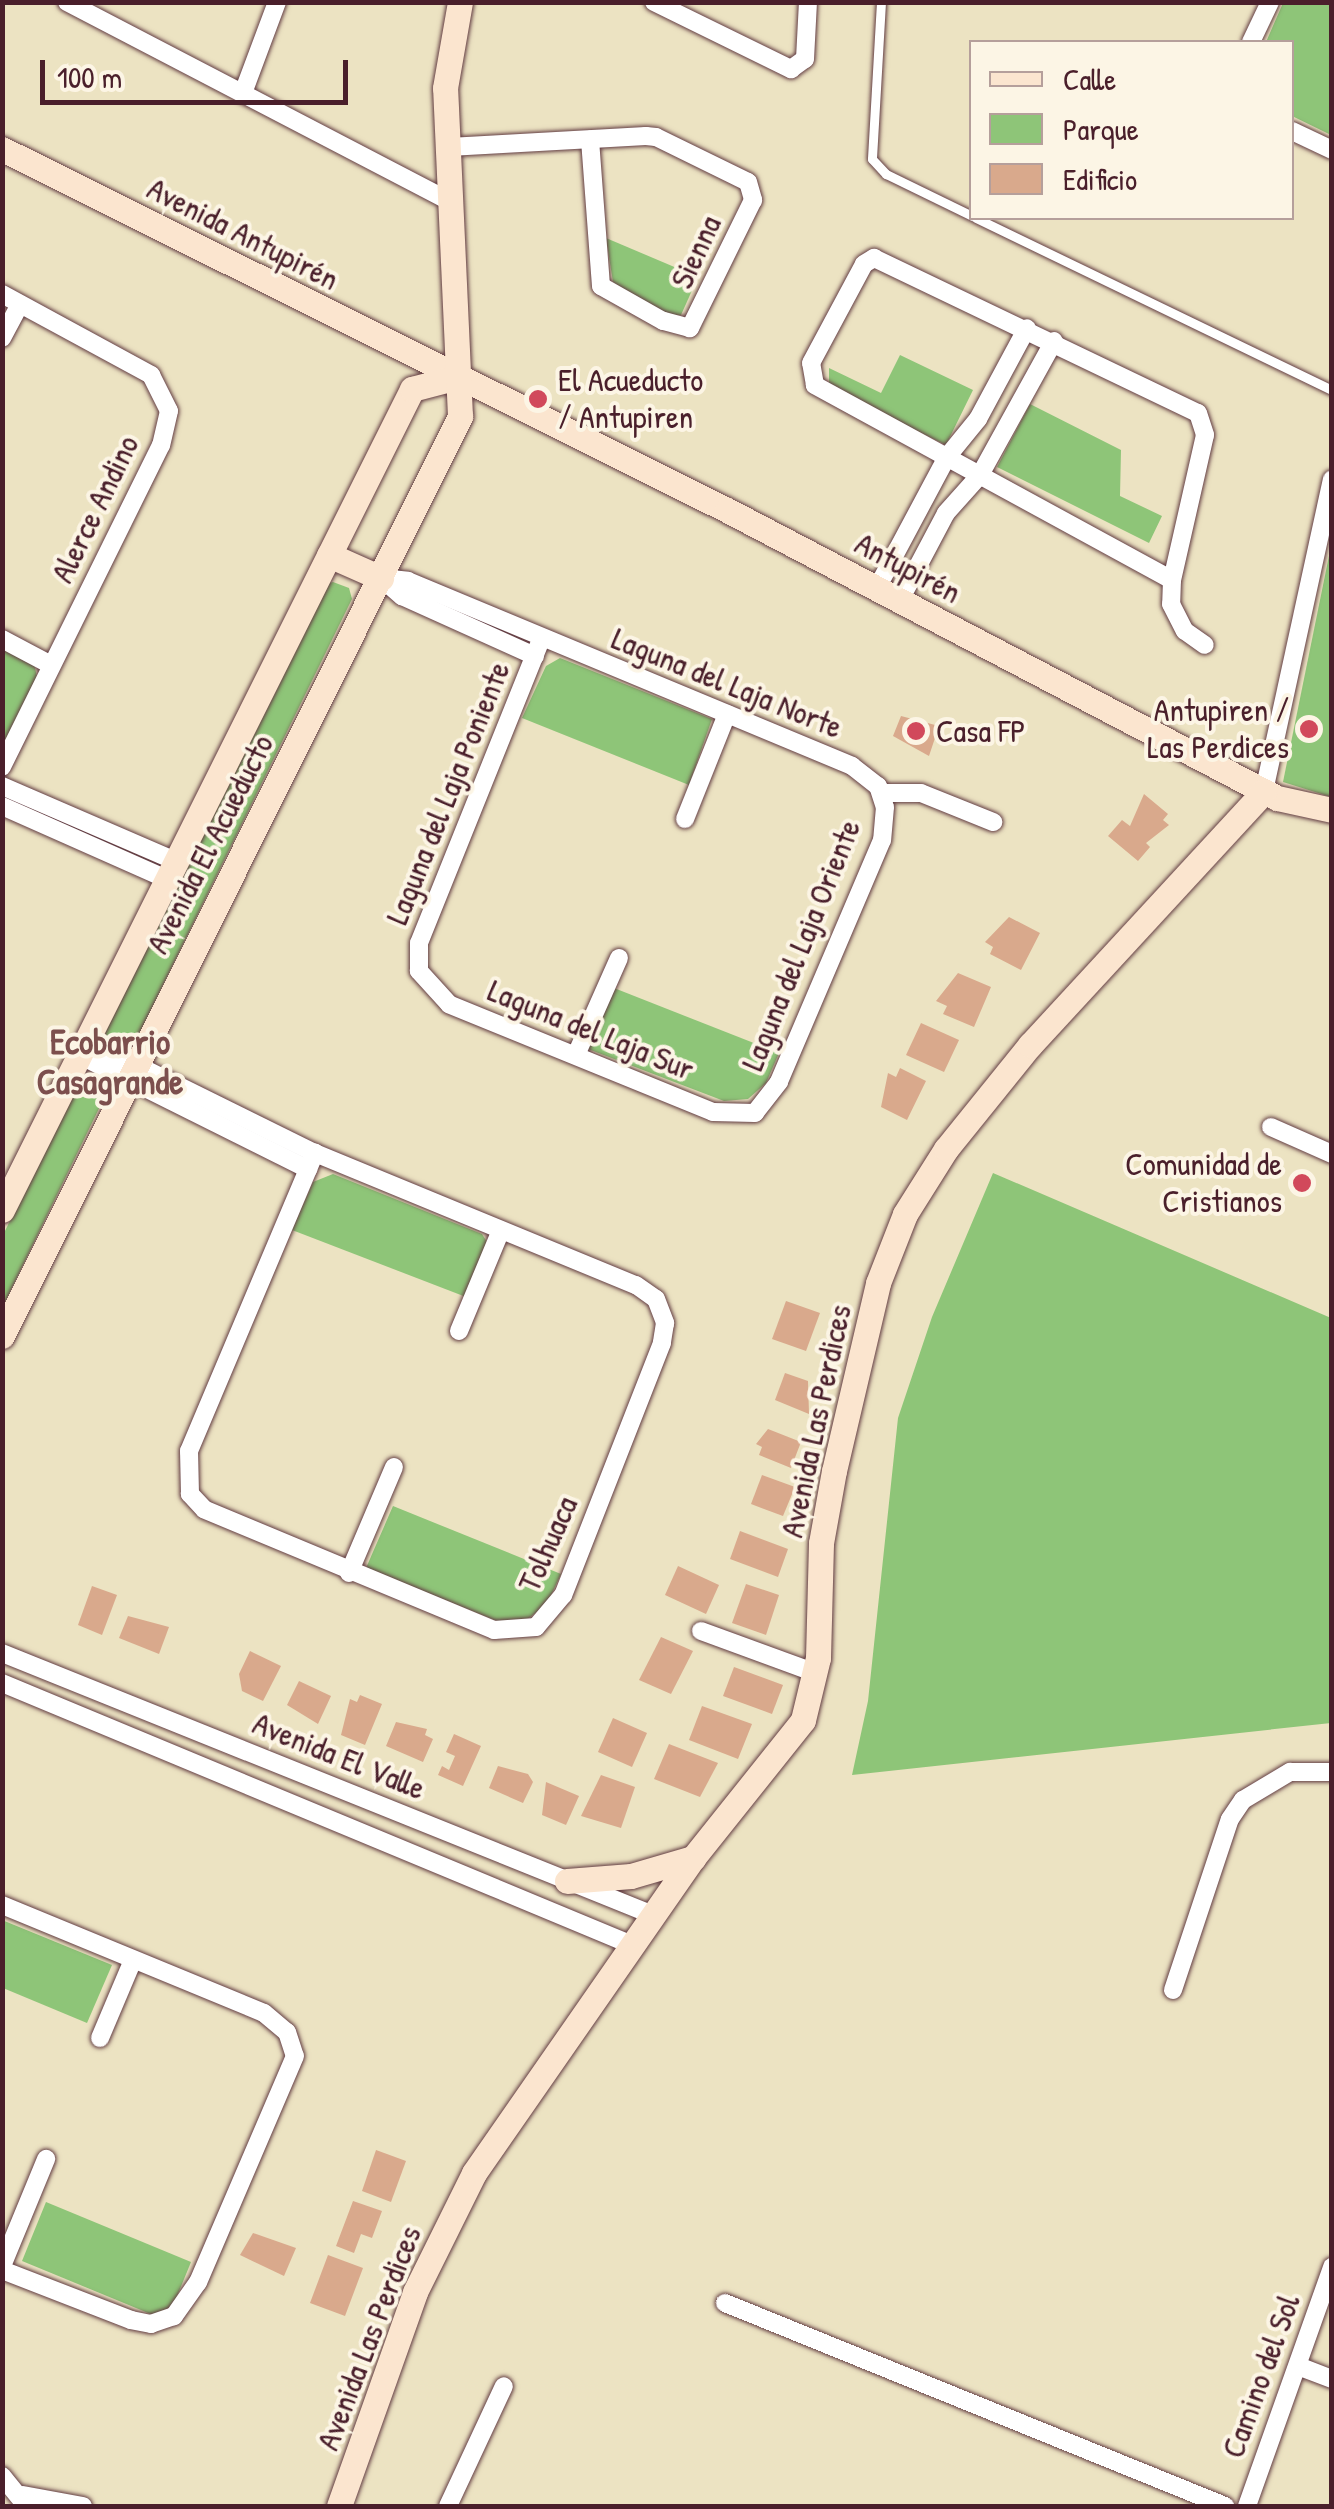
<!DOCTYPE html>
<html>
<head>
<meta charset="utf-8">
<style>
	body { margin:0 }
	#map { position:relative; width:1334px; height:2509px; overflow:hidden; background:#ece3c2; font-family:"Patrick Hand",sans-serif }
	div>[style] { position:absolute }
	[style*='--x'] { left:calc(var(--x)*1px); top:calc(var(--y)*1px); width:calc(var(--w)*1px); rotate:calc(var(--a)*1deg) }
	.green>* { inset:0; background:#8ec578 }
	.building>* { inset:0; background:#d9a98c }
	.roads { filter:drop-shadow(0 0 2px #623c42) drop-shadow(0 0 2px #623c42) }
	.lane>* { height:9px; margin:-4.5px; padding:0 4.5px; transform-origin:4.5px; border-radius:4.5px; background:#fff }
	.street>* { height:18px; margin:-9px; padding:0 9px; transform-origin:9px; border-radius:9px; background:#fff }
	.secondary>* { height:25px; margin:-12.5px; padding:0 12.5px; transform-origin:12.5px; border-radius:12.5px; background:#fbe5cf }
	.dots>* { width:28px; height:28px; translate:-50% -50%; box-sizing:border-box; border:5px solid #fcf5e5; border-radius:50% }
	span { translate:-50% -50%; white-space:nowrap; text-align:center; line-height:1.15; -webkit-text-stroke:8px #fcf5e5; paint-order:stroke }
	.street-label { font-size:32px; color:#4a1f2b }
	.poi-label { font-size:32px; color:#4a1f2b }
	.left { translate:0 -50%; text-align:left }
	.right { translate:-100% -50%; text-align:right }
	.neighbourhood-label { font-size:35px; color:#7c4f4d; font-weight:700 }
	.frame { position:absolute; inset:0; border:5px solid #4a1f2b; pointer-events:none }
	.legend { position:absolute; left:969px; top:40px; width:325px; height:180px; box-sizing:border-box; background:#fcf5e5; border:2px solid #b59f9b; margin:0; padding:12px 18px; list-style:none; font-size:30px; color:#4a1f2b }
	.legend li { display:flex; align-items:center; gap:20px; height:50px }
	.legend b { width:50px; border:2px solid #b59f9b }
	.scale { position:absolute; left:40px; top:60px; width:308px; height:45px; box-sizing:border-box; border:5px solid #4a1f2b; border-top:0; padding-left:12px; font-size:30px; line-height:35px; white-space:nowrap; color:#4a1f2b; -webkit-text-stroke:8px #fcf5e5; paint-order:stroke }
</style>
</head>
<body>
<div id="map">
	<div class="green">
		<i style="clip-path:polygon(1283px 3px,1331px 3px,1331px 135px,1292px 116px,1292px 42px,1266px 42px)"></i>
		<i style="clip-path:polygon(606px 238px,698px 277px,681px 315px,661px 316px,613px 282px)"></i>
		<i style="clip-path:polygon(900px 355px,973px 390px,946px 445px,829px 388px,829px 368px,881px 393px)"></i>
		<i style="clip-path:polygon(1030px 404px,1121px 450px,1120px 496px,1162px 516px,1149px 543px,997px 467px)"></i>
		<i style="clip-path:polygon(1331px 546px,1331px 797px,1283px 782px)"></i>
		<i style="clip-path:polygon(333px 582px,349px 588px,352px 599px,134px 1044px,116px 1048px,103px 1030px,322px 585px)"></i>
		<i style="clip-path:polygon(3px 649px,34px 663px,37px 677px,3px 745px)"></i>
		<i style="clip-path:polygon(560px 658px,712px 719px,689px 785px,522px 718px,546px 666px)"></i>
		<i style="clip-path:polygon(614px 988px,779px 1053px,766px 1083px,748px 1099px,724px 1101px,588px 1049px)"></i>
		<i style="clip-path:polygon(90px 1073px,106px 1081px,108px 1090px,3px 1306px,3px 1235px,81px 1076px)"></i>
		<i style="clip-path:polygon(993px 1173px,1331px 1318px,1331px 1723px,852px 1775px,868px 1701px,898px 1418px,932px 1317px)"></i>
		<i style="clip-path:polygon(333px 1174px,482px 1234px,487px 1242px,466px 1297px,292px 1230px,313px 1182px)"></i>
		<i style="clip-path:polygon(393px 1506px,561px 1574px,547px 1604px,525px 1621px,497px 1621px,366px 1568px)"></i>
		<i style="clip-path:polygon(2px 1920px,112px 1965px,87px 2023px,3px 1988px)"></i>
		<i style="clip-path:polygon(46px 2202px,191px 2262px,173px 2306px,153px 2315px,22px 2261px)"></i>
	</div>
	<div class="building">
		<i style="clip-path:polygon(901px 716px,939px 726px,929px 756px,893px 736px)"></i>
		<i style="clip-path:polygon(1144px 794px,1168px 814px,1163px 820px,1169px 825px,1146px 843px,1150px 847px,1138px 861px,1108px 836px,1122px 820px,1130px 826px)"></i>
		<i style="clip-path:polygon(1009px 917px,1040px 933px,1021px 970px,990px 954px,993px 947px,985px 942px)"></i>
		<i style="clip-path:polygon(958px 973px,991px 987px,974px 1027px,943px 1014px,947px 1006px,936px 1001px)"></i>
		<i style="clip-path:polygon(921px 1023px,959px 1040px,944px 1072px,906px 1055px)"></i>
		<i style="clip-path:polygon(900px 1068px,926px 1081px,907px 1120px,881px 1107px,888px 1073px,896px 1077px)"></i>
		<i style="clip-path:polygon(786px 1301px,820px 1313px,806px 1351px,772px 1339px)"></i>
		<i style="clip-path:polygon(785px 1373px,808px 1381px,809px 1414px,775px 1400px)"></i>
		<i style="clip-path:polygon(768px 1429px,801px 1442px,791px 1468px,759px 1455px,762px 1447px,756px 1444px)"></i>
		<i style="clip-path:polygon(762px 1475px,795px 1487px,783px 1516px,751px 1504px)"></i>
		<i style="clip-path:polygon(740px 1531px,788px 1549px,778px 1577px,730px 1559px)"></i>
		<i style="clip-path:polygon(678px 1566px,719px 1585px,706px 1614px,665px 1595px)"></i>
		<i style="clip-path:polygon(746px 1584px,779px 1595px,766px 1635px,732px 1623px)"></i>
		<i style="clip-path:polygon(92px 1586px,117px 1595px,102px 1635px,78px 1625px)"></i>
		<i style="clip-path:polygon(128px 1616px,169px 1627px,159px 1654px,119px 1638px)"></i>
		<i style="clip-path:polygon(661px 1637px,693px 1651px,671px 1694px,639px 1680px)"></i>
		<i style="clip-path:polygon(250px 1651px,281px 1666px,263px 1701px,242px 1691px,239px 1674px)"></i>
		<i style="clip-path:polygon(734px 1667px,783px 1685px,772px 1714px,723px 1696px)"></i>
		<i style="clip-path:polygon(299px 1681px,331px 1696px,318px 1724px,287px 1705px)"></i>
		<i style="clip-path:polygon(360px 1695px,382px 1704px,365px 1745px,341px 1735px,350px 1699px,357px 1702px)"></i>
		<i style="clip-path:polygon(702px 1706px,752px 1724px,738px 1759px,689px 1740px)"></i>
		<i style="clip-path:polygon(613px 1718px,647px 1733px,632px 1767px,598px 1752px)"></i>
		<i style="clip-path:polygon(396px 1722px,427px 1729px,425px 1735px,433px 1739px,423px 1762px,386px 1746px)"></i>
		<i style="clip-path:polygon(454px 1734px,481px 1746px,463px 1786px,438px 1775px,442px 1766px,449px 1770px,455px 1756px,446px 1752px)"></i>
		<i style="clip-path:polygon(669px 1744px,718px 1763px,700px 1797px,654px 1779px)"></i>
		<i style="clip-path:polygon(498px 1766px,528px 1774px,533px 1782px,523px 1803px,489px 1788px)"></i>
		<i style="clip-path:polygon(601px 1775px,635px 1787px,621px 1828px,581px 1816px)"></i>
		<i style="clip-path:polygon(546px 1782px,579px 1796px,566px 1825px,542px 1815px)"></i>
		<i style="clip-path:polygon(376px 2150px,406px 2161px,391px 2202px,362px 2191px)"></i>
		<i style="clip-path:polygon(353px 2201px,382px 2211px,372px 2238px,361px 2234px,354px 2253px,336px 2246px)"></i>
		<i style="clip-path:polygon(253px 2233px,296px 2248px,284px 2276px,240px 2255px)"></i>
		<i style="clip-path:polygon(328px 2255px,363px 2268px,345px 2316px,310px 2303px)"></i>
	</div>
	<div class="roads">
		<div class="lane">
			<i style="--x:881;--y:2;--w:157;--a:93.3"></i>
			<i style="--x:872;--y:159;--w:21;--a:47"></i>
			<i style="--x:886;--y:174;--w:96;--a:26"></i>
			<i style="--x:976;--y:218;--w:395;--a:25.8"></i>
		</div>
		<div class="street">
			<i style="--x:67;--y:2;--w:434;--a:27.5"></i>
			<i style="--x:654;--y:2;--w:153;--a:26.1"></i>
			<i style="--x:791;--y:69;--w:17;--a:-36"></i>
			<i style="--x:805;--y:59;--w:57;--a:-87"></i>
			<i style="--x:1251;--y:42;--w:44;--a:-64.6"></i>
			<i style="--x:243;--y:93;--w:97;--a:-69.5"></i>
			<i style="--x:1292;--y:131;--w:44;--a:25.4"></i>
			<i style="--x:449;--y:147;--w:197;--a:-3.2"></i>
			<i style="--x:646;--y:136;--w:10;--a:6"></i>
			<i style="--x:656;--y:137;--w:102;--a:26.1"></i>
			<i style="--x:748;--y:182;--w:19;--a:74"></i>
			<i style="--x:753;--y:200;--w:143;--a:116.2"></i>
			<i style="--x:690;--y:328;--w:28;--a:-165"></i>
			<i style="--x:663;--y:321;--w:71;--a:-150.6"></i>
			<i style="--x:601;--y:286;--w:147;--a:-94.3"></i>
			<i style="--x:874;--y:258;--w:359;--a:25.6"></i>
			<i style="--x:1198;--y:413;--w:23;--a:72"></i>
			<i style="--x:1205;--y:435;--w:149;--a:102.8"></i>
			<i style="--x:1172;--y:580;--w:407;--a:-151.4"></i>
			<i style="--x:815;--y:385;--w:22;--a:-100"></i>
			<i style="--x:811;--y:363;--w:112;--a:-61.8"></i>
			<i style="--x:864;--y:264;--w:12;--a:-31"></i>
			<i style="--x:2;--y:294;--w:170;--a:28.5"></i>
			<i style="--x:151;--y:375;--w:40;--a:63.4"></i>
			<i style="--x:169;--y:411;--w:35;--a:103"></i>
			<i style="--x:161;--y:445;--w:359;--a:116.3"></i>
			<i style="--x:2;--y:338;--w:38;--a:-62"></i>
			<i style="--x:381;--y:578;--w:27;--a:6"></i>
			<i style="--x:408;--y:581;--w:481;--a:22.6"></i>
			<i style="--x:852;--y:766;--w:33;--a:38"></i>
			<i style="--x:878;--y:786;--w:22;--a:72"></i>
			<i style="--x:885;--y:807;--w:33;--a:95"></i>
			<i style="--x:882;--y:840;--w:263;--a:113.1"></i>
			<i style="--x:779;--y:1082;--w:39;--a:128"></i>
			<i style="--x:755;--y:1113;--w:42;--a:-178.6"></i>
			<i style="--x:713;--y:1112;--w:285;--a:-157.8"></i>
			<i style="--x:449;--y:1004;--w:45;--a:-132.3"></i>
			<i style="--x:419;--y:971;--w:28;--a:-90"></i>
			<i style="--x:419;--y:943;--w:328;--a:-68.1"></i>
			<i style="--x:381;--y:578;--w:28;--a:41"></i>
			<i style="--x:402;--y:596;--w:146;--a:24.3"></i>
			<i style="--x:1172;--y:580;--w:24;--a:92"></i>
			<i style="--x:1171;--y:604;--w:30;--a:63"></i>
			<i style="--x:1185;--y:631;--w:24;--a:35"></i>
			<i style="--x:877;--y:588;--w:149;--a:-61.9"></i>
			<i style="--x:947;--y:457;--w:49;--a:-50.8"></i>
			<i style="--x:978;--y:419;--w:103;--a:-61.7"></i>
			<i style="--x:900;--y:600;--w:98;--a:-62.1"></i>
			<i style="--x:946;--y:513;--w:51;--a:-48.2"></i>
			<i style="--x:980;--y:475;--w:153;--a:-61.1"></i>
			<i style="--x:2;--y:639;--w:55;--a:28"></i>
			<i style="--x:2;--y:786;--w:189;--a:23.4"></i>
			<i style="--x:1264;--y:791;--w:319;--a:-77.7"></i>
			<i style="--x:882;--y:793;--w:39;--a:0"></i>
			<i style="--x:921;--y:793;--w:78;--a:21.9"></i>
			<i style="--x:2;--y:806;--w:180;--a:23.9"></i>
			<i style="--x:685;--y:819;--w:113;--a:-68.2"></i>
			<i style="--x:86;--y:1040;--w:255;--a:26.3"></i>
			<i style="--x:315;--y:1153;--w:347;--a:22.4"></i>
			<i style="--x:636;--y:1285;--w:24;--a:35"></i>
			<i style="--x:656;--y:1299;--w:26;--a:69"></i>
			<i style="--x:665;--y:1323;--w:20;--a:99"></i>
			<i style="--x:662;--y:1343;--w:271;--a:111.4"></i>
			<i style="--x:563;--y:1595;--w:42;--a:130.2"></i>
			<i style="--x:536;--y:1627;--w:42;--a:175.9"></i>
			<i style="--x:494;--y:1630;--w:314;--a:-157.4"></i>
			<i style="--x:204;--y:1509;--w:21;--a:-133"></i>
			<i style="--x:190;--y:1494;--w:43;--a:-91.3"></i>
			<i style="--x:189;--y:1451;--w:324;--a:-67.1"></i>
			<i style="--x:79;--y:1055;--w:256;--a:26.5"></i>
			<i style="--x:576;--y:1055;--w:106;--a:-66.1"></i>
			<i style="--x:1271;--y:1127;--w:67;--a:23.9"></i>
			<i style="--x:459;--y:1331;--w:109;--a:-67.4"></i>
			<i style="--x:349;--y:1573;--w:115;--a:-67"></i>
			<i style="--x:701;--y:1631;--w:122;--a:20.1"></i>
			<i style="--x:2;--y:1653;--w:702;--a:21.92"></i>
			<i style="--x:2;--y:1683;--w:682;--a:22.58"></i>
			<i style="--x:2;--y:1905;--w:283;--a:22.4"></i>
			<i style="--x:264;--y:2013;--w:30;--a:40"></i>
			<i style="--x:287;--y:2032;--w:25;--a:72"></i>
			<i style="--x:295;--y:2056;--w:246;--a:113.2"></i>
			<i style="--x:198;--y:2282;--w:42;--a:125.2"></i>
			<i style="--x:174;--y:2316;--w:24;--a:161"></i>
			<i style="--x:151;--y:2324;--w:20;--a:-169"></i>
			<i style="--x:131;--y:2320;--w:138;--a:-158.8"></i>
			<i style="--x:1173;--y:1990;--w:180;--a:-71.6"></i>
			<i style="--x:1230;--y:1819;--w:23;--a:-56"></i>
			<i style="--x:1243;--y:1800;--w:55;--a:-30.8"></i>
			<i style="--x:1290;--y:1772;--w:42;--a:0"></i>
			<i style="--x:100;--y:2038;--w:85;--a:-67.1"></i>
			<i style="--x:2;--y:2266;--w:116;--a:-67.6"></i>
			<i style="--x:725;--y:2303;--w:540;--a:22.1"></i>
			<i style="--x:1298;--y:2366;--w:36;--a:21"></i>
			<i style="--x:2;--y:2476;--w:38;--a:51"></i>
			<i style="--x:23;--y:2495;--w:61;--a:10.4"></i>
			<i style="--x:448;--y:2506;--w:132;--a:-65"></i>
			<i style="--x:1247;--y:2506;--w:254;--a:-70.4"></i>
		</div>
		<div class="secondary">
			<i style="--x:2;--y:149;--w:810;--a:26.47"></i>
			<i style="--x:727;--y:510;--w:621;--a:27.64"></i>
			<i style="--x:1277;--y:798;--w:56;--a:12.3"></i>
			<i style="--x:329;--y:555;--w:57;--a:23.9"></i>
			<i style="--x:2;--y:1210;--w:918;--a:-63.46"></i>
			<i style="--x:412;--y:389;--w:43;--a:-14.7"></i>
			<i style="--x:2;--y:1336;--w:1028;--a:-63.53"></i>
			<i style="--x:460;--y:416;--w:328;--a:-92.6"></i>
			<i style="--x:445;--y:88;--w:87;--a:-80.1"></i>
			<i style="--x:567;--y:1881;--w:64;--a:-4.5"></i>
			<i style="--x:631;--y:1876;--w:65;--a:-16.2"></i>
			<i style="--x:339;--y:2506;--w:227;--a:-70.4"></i>
			<i style="--x:415;--y:2292;--w:133;--a:-63.6"></i>
			<i style="--x:474;--y:2173;--w:384;--a:-55.2"></i>
			<i style="--x:693;--y:1858;--w:176;--a:-51.4"></i>
			<i style="--x:803;--y:1720;--w:64;--a:-76.4"></i>
			<i style="--x:818;--y:1658;--w:115;--a:-88.5"></i>
			<i style="--x:821;--y:1543;--w:73;--a:-79.8"></i>
			<i style="--x:834;--y:1471;--w:193;--a:-76.8"></i>
			<i style="--x:878;--y:1283;--w:74;--a:-68.6"></i>
			<i style="--x:905;--y:1214;--w:77;--a:-57.8"></i>
			<i style="--x:946;--y:1149;--w:134;--a:-51.1"></i>
			<i style="--x:1030;--y:1045;--w:345;--a:-47.3"></i>
		</div>
	</div>
	<div class="dots">
		<i style="left:538px;top:399px;background:#d1495b"></i>
		<i style="left:1309px;top:729px;background:#d1495b"></i>
		<i style="left:916px;top:731px;background:#d1495b"></i>
		<i style="left:1302px;top:1183px;background:#d1495b"></i>
	</div>
	<div class="street-label">
		<span style="left:243px;top:234px;rotate:27deg">Avenida Antupirén</span>
		<span style="left:696px;top:252px;rotate:-65deg">Sienna</span>
		<span style="left:95px;top:509px;rotate:-64deg">Alerce Andino</span>
		<span style="left:908px;top:568px;rotate:28deg">Antupirén</span>
		<span style="left:727px;top:683px;rotate:22deg">Laguna del Laja Norte</span>
		<span style="left:448px;top:793px;rotate:-68deg">Laguna del Laja Poniente</span>
		<span style="left:210px;top:844px;rotate:-63deg">Avenida El Acueducto</span>
		<span style="left:801px;top:945px;rotate:-68deg">Laguna del Laja Oriente</span>
		<span style="left:591px;top:1030px;rotate:22deg">Laguna del Laja Sur</span>
		<span style="left:816px;top:1421px;rotate:-78deg">Avenida Las Perdices</span>
		<span style="left:548px;top:1544px;rotate:-66deg">Tolhuaca</span>
		<span style="left:339px;top:1756px;rotate:22deg">Avenida El Valle</span>
		<span style="left:369px;top:2338px;rotate:-69deg">Avenida Las Perdices</span>
		<span style="left:1261px;top:2376px;rotate:-70deg">Camino del Sol</span>
	</div>
	<div class="poi-label">
		<span class="left" style="left:558px;top:399px">El Acueducto<br>/ Antupiren</span>
		<span class="right" style="left:1289px;top:729px">Antupiren /<br>Las Perdices</span>
		<span class="left" style="left:936px;top:731px">Casa FP</span>
		<span class="right" style="left:1282px;top:1183px">Comunidad de<br>Cristianos</span>
	</div>
	<div class="neighbourhood-label">
		<span style="left:110px;top:1062px">Ecobarrio<br>Casagrande</span>
	</div>
	<div class="frame"></div>
	<ul class="legend">
	<li><b style="height:12px;background:#fbe5cf"></b>Calle</li>
	<li><b style="height:28px;background:#8ec578"></b>Parque</li>
	<li><b style="height:28px;background:#d9a98c"></b>Edificio</li>
	</ul>
	<div class="scale">100 m</div>
</div>
</body>
</html>
